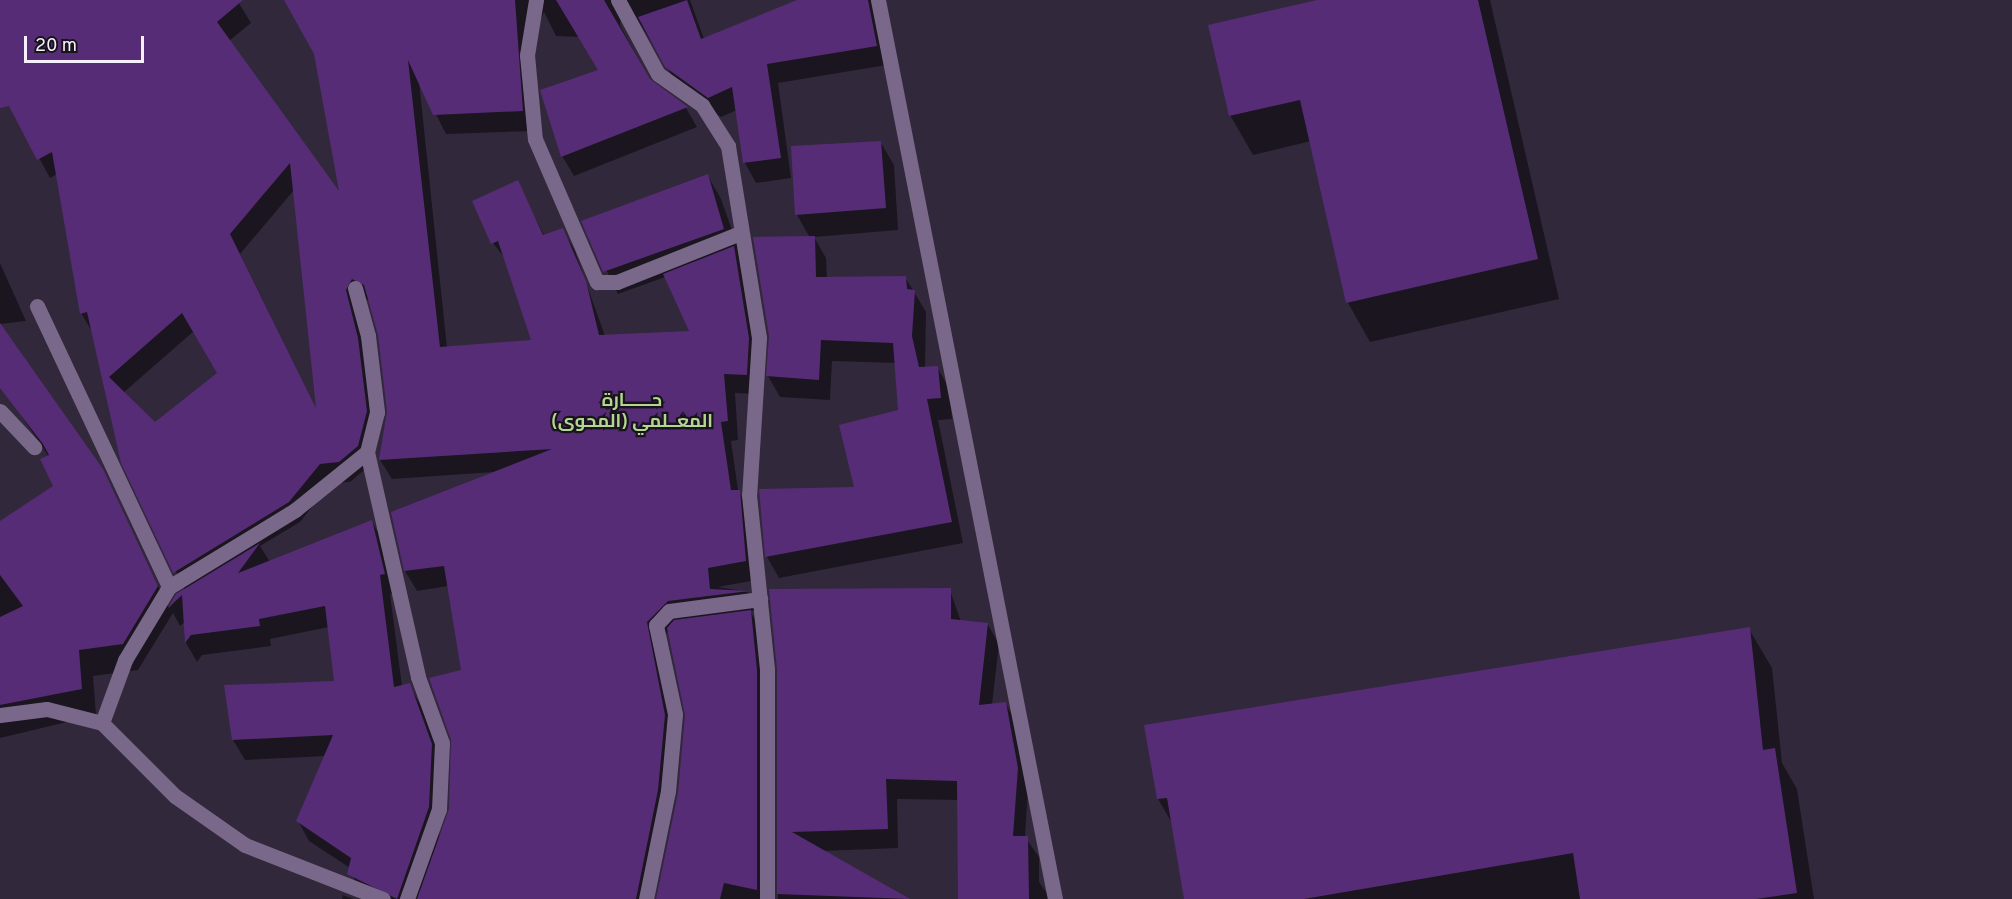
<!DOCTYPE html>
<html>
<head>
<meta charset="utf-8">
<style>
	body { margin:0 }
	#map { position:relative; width:2012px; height:899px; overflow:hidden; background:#32283b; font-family:Overpass,Cairo,sans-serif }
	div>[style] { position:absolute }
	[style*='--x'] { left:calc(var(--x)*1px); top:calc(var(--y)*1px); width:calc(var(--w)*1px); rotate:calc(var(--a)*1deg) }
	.shadow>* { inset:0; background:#0007 }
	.building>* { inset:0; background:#572c76 }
	.street>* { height:15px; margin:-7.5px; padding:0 7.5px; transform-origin:7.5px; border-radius:7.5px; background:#7a688a }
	span { translate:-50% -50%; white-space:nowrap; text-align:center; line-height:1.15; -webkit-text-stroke:4.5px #18131c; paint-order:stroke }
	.neighbourhood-label { font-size:18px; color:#b3d690; font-weight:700 }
	.scale { position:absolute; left:24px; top:36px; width:120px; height:27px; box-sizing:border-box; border:3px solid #f6f0fc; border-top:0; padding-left:8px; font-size:18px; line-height:21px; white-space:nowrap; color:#f6f0fc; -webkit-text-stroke:4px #18131c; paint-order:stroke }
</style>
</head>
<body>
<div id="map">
	<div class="shadow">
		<i style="clip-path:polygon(evenodd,0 0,237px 0,251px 23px,229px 41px,341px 197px,315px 53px,288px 0,690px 0,704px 39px,801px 0,882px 0,888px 10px,879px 22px,887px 65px,778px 83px,791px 178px,756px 183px,745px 163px,737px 110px,721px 117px,679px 87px,631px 9px,621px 14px,620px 25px,650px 81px,686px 108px,697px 127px,574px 176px,562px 156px,600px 71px,580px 37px,556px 36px,544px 12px,534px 36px,533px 131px,446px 134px,419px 81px,447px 348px,533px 341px,507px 261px,493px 243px,517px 182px,545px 237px,562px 230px,574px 249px,605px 336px,691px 333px,665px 277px,618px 294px,583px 222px,708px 176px,721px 199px,745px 267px,757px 394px,735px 393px,738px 440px,731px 441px,738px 490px,750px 511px,756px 580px,718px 587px,748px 592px,759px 610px,750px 611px,762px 631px,768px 899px,657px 899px,679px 792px,686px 714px,669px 631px,657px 642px,676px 735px,652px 899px,373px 899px,360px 894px,350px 868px,309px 841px,298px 821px,326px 756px,245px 760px,233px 740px,336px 683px,329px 627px,270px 639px,271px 646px,202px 655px,197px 662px,186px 643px,185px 622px,180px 626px,173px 613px,138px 670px,93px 676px,96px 715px,0 738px,0 523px,55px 487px,49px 457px,15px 406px,101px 469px,169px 608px,185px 590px,123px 462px,93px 333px,81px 313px,57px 174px,50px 178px,0 86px,0 0,294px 190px,317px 410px,240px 254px,294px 190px,0 0,363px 298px,370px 301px,379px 335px,388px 411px,380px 460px,392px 479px,494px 472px,392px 513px,405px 571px,417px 591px,448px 586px,462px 671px,450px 810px,439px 837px,443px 765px,420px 704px,409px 685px,402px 686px,390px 594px,395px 594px,383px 541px,372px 522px,270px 562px,260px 546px,300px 522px,331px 483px,350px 482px,369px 466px,378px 432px,363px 298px,0 0,194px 331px,219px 374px,155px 424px,123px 393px,194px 331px)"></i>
		<i style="clip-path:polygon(1323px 0,1490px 0,1559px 299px,1370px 342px,1348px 303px,1311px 141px,1253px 155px,1230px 115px)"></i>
		<i style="clip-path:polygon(881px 143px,894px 165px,898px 230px,814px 237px,826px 258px,827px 278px,905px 277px,926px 312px,925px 368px,937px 367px,949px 388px,952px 419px,938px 420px,963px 543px,779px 578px,767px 557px,856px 488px,899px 411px,896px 363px,832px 361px,830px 400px,780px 397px,768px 376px,810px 238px,797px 215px)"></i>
		<i style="clip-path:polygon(0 263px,26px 321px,0 324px)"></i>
		<i style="clip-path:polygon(950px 590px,961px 622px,988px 625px,999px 644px,992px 705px,1006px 704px,1017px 724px,1028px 789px,1025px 837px,1039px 857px,1039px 882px,1051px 899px,966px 899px,960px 800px,897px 799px,898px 848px,822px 851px,907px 899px,778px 899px,778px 669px)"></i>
		<i style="clip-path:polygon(1749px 629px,1772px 668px,1782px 763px,1797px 789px,1814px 899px,1185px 899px,1172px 823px,1158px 799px,1146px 726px)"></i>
		<i style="clip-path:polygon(343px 895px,353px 899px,342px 899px)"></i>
	</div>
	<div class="building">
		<i style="clip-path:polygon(evenodd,0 0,243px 0,217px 22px,339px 191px,314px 54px,284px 0,515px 0,523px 111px,433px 115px,408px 60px,440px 347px,531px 340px,498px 241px,491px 244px,472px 201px,518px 180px,543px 235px,563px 228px,586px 281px,599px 335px,689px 331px,663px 274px,734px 246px,749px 338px,747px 375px,724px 374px,728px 421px,721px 422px,731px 490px,740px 490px,746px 561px,708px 568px,710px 589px,749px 591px,668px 601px,647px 622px,665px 715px,658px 790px,636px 899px,417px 899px,449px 809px,451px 740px,429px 678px,461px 670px,444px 566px,404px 571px,391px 512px,552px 449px,379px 460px,387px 411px,378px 335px,364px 285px,352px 279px,346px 290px,358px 338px,367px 411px,358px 446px,339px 462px,320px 464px,289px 502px,173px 573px,121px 463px,87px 312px,80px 314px,52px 152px,37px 160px,9px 106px,0 108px,0 0,290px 163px,316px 408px,230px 234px,290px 163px,0 0,182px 313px,217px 373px,155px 422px,109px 377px,182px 313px)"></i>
		<i style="clip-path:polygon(556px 0,604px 0,650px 79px,688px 107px,561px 157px,540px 90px,598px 70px)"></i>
		<i style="clip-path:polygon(687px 0,701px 39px,797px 0,868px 0,877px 46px,767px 64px,781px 158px,743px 163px,732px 87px,708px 98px,665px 67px,638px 17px)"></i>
		<i style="clip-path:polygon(1317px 0,1478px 0,1538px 259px,1346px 303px,1300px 100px,1229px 116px,1208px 25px)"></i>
		<i style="clip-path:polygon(881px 141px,886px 208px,795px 215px,791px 146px)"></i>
		<i style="clip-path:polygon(708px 174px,724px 229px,603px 272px,581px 221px)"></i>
		<i style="clip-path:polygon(815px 236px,816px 277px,906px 276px,907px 289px,915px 290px,912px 336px,919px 367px,938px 366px,941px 398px,927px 399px,952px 522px,765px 557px,759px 489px,854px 487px,839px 425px,898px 410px,893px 343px,821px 340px,819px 380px,766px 376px,769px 336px,753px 237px)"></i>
		<i style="clip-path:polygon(0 323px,103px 469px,158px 586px,123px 644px,79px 650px,82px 689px,0 705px,0 617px,23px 606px,0 575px,0 521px,53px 486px,40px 459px,49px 455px,43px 444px,0 388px)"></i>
		<i style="clip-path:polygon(372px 520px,385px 574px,380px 575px,394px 687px,410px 683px,432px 744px,429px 807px,397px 899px,347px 874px,351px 858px,296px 821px,333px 735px,232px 740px,224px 685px,334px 681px,325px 606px,259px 619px,260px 626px,191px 635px,185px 643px,182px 595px,168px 608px,176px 594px,260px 543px,238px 573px)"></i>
		<i style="clip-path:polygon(951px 588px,951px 619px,988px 623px,979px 705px,1006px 702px,1018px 768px,1013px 836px,1028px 836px,1029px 899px,958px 899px,957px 781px,886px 779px,888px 829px,792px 832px,910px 899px,777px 894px,777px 669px,769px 589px)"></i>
		<i style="clip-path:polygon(751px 610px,757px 670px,757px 890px,724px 883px,720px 899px,656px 899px,678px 793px,685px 715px,667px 628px,674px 620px)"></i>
		<i style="clip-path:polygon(1750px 627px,1763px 750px,1775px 748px,1797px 893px,1756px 899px,1580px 899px,1573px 853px,1304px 899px,1184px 899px,1167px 798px,1157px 799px,1144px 725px)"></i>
	</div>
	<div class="street">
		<i style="--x:536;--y:0;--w:56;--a:99.3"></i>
		<i style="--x:527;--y:55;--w:84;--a:84.6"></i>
		<i style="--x:535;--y:139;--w:156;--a:66.6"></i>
		<i style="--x:597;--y:282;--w:20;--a:0"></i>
		<i style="--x:617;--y:282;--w:132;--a:-21.7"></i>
		<i style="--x:618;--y:0;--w:84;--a:61.6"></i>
		<i style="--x:658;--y:74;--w:54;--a:35.2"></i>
		<i style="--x:702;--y:105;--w:49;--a:57.6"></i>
		<i style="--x:728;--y:146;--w:194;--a:80.8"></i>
		<i style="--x:759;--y:338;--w:157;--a:93.6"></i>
		<i style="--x:749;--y:495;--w:175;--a:84.1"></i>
		<i style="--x:767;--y:669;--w:230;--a:90"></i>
		<i style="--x:878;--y:0;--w:916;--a:78.86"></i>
		<i style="--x:355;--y:288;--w:50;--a:74.8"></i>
		<i style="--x:368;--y:336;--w:77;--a:83.2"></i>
		<i style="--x:377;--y:412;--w:41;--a:104"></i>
		<i style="--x:367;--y:452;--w:231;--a:77.2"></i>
		<i style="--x:418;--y:677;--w:70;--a:70"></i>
		<i style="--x:442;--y:743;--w:66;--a:92.6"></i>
		<i style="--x:439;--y:809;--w:96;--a:109.6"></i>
		<i style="--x:37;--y:306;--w:310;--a:64.8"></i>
		<i style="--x:0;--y:411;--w:50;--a:46.6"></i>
		<i style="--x:0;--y:715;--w:47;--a:-7.3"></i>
		<i style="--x:47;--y:709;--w:57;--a:14.3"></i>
		<i style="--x:102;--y:723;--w:103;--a:45"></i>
		<i style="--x:175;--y:796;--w:85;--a:35"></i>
		<i style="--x:245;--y:845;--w:148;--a:21.4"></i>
		<i style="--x:102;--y:723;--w:67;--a:-69.9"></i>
		<i style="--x:125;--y:660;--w:85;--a:-58.9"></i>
		<i style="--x:169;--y:587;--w:148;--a:-31.4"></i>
		<i style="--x:295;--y:510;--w:92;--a:-38.9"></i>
		<i style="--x:646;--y:899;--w:110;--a:-78.5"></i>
		<i style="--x:668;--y:791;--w:77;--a:-84.8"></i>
		<i style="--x:675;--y:714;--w:91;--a:-102.1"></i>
		<i style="--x:656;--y:625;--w:19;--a:-47"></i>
		<i style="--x:669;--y:611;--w:92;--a:-7.5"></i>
	</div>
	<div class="neighbourhood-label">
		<span style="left:632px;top:413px">حــــــارة<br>المعــلمي (المحوى)</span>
	</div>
	<div class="scale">20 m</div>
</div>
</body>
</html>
